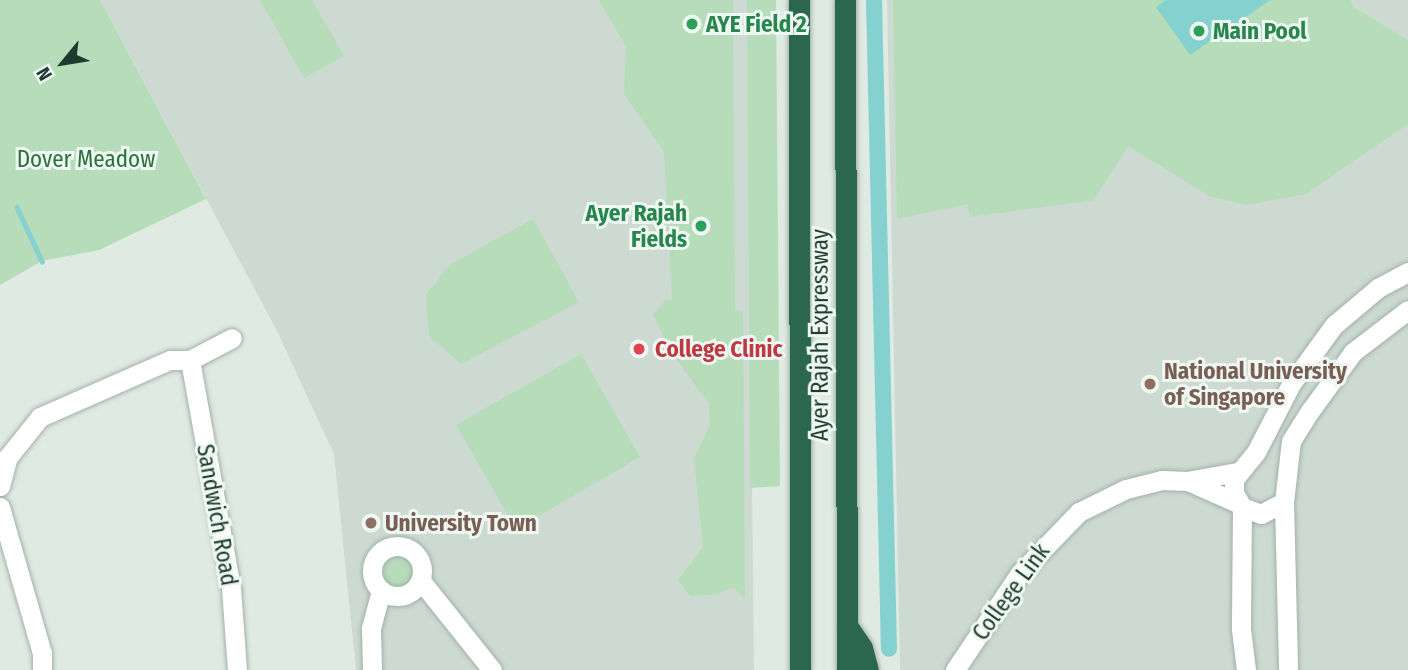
<!DOCTYPE html>
<html>
<head>
<meta charset="utf-8">
<style>
	body { margin:0 }
	#map { position:relative; width:1408px; height:670px; overflow:hidden; background:#dfeae3; font-family:"Fira Sans Condensed",sans-serif }
	div>[style] { position:absolute }
	[style*='--x'] { left:calc(var(--x)*1px); top:calc(var(--y)*1px); width:calc(var(--w)*1px); rotate:calc(var(--a)*1deg) }
	.built>* { inset:0; background:#cddad2 }
	.green>* { inset:0; background:#b6dcba }
	.round { border-radius:50% }
	.water>* { inset:0; background:#84d1d0 }
	.stream>* { height:4.5px; margin:-2.25px; padding:0 2.25px; transform-origin:2.25px; border-radius:2.25px; background:#84d1d0 }
	.canal>* { height:16px; margin:-8px; padding:0 8px; transform-origin:8px; border-radius:8px; background:#84d1d0 }
	.roads { filter:drop-shadow(0 0 2px #a2b2a9) drop-shadow(0 0 2px #a2b2a9) }
	.minor>* { height:19px; margin:-9.5px; padding:0 9.5px; transform-origin:9.5px; border-radius:9.5px; background:#fff }
	.minor>.ring { margin:-9.5px; padding:0; box-sizing:content-box; background:none; border:19px solid #fff; border-radius:50% }
	.highway>* { height:21px; margin:-10.5px; padding:0 10.5px; transform-origin:10.5px; border-radius:10.5px; background:#2b6750 }
	.dots>* { width:19px; height:19px; translate:-50% -50%; box-sizing:border-box; border:4px solid #eff7f2; border-radius:50% }
	span { translate:-50% -50%; white-space:nowrap; text-align:center; line-height:1.15; -webkit-text-stroke:6px #eff7f2; paint-order:stroke }
	.leisure-label { font-size:23px; color:#27864d; font-weight:700 }
	.left { translate:0 -50%; text-align:left }
	.right { translate:-100% -50%; text-align:right }
	.park-label { font-size:23px; color:#297239 }
	.street-label { font-size:23px; color:#1f3b2f }
	.health-label { font-size:23px; color:#be3a42; font-weight:700 }
	.education-label { font-size:23px; color:#785e54; font-weight:700 }
	.north { position:absolute; left:28px; top:28px; width:70px; height:70px; -webkit-text-stroke:5px #eff7f2; paint-order:stroke; rotate:240deg; font-size:19px; font-weight:700; line-height:28px; text-align:center; color:#1f3b2f }
	.north::after { content:''; display:block; margin:auto; width:24px; height:32px; background:#1f3b2f; clip-path:polygon(50% 0,100% 100%,50% 72%,0 100%) }
</style>
</head>
<body>
<div id="map">
	<div class="built">
		<i style="clip-path:polygon(100px 0,747px 0,754px 670px,356px 670px,334px 454px,276px 329px)"></i>
		<i style="clip-path:polygon(887px 0,1408px 0,1408px 670px,900px 670px)"></i>
	</div>
	<div class="green">
		<i style="clip-path:polygon(0 0,100px 0,206px 199px,99px 250px,42px 261px,0 285px)"></i>
		<i style="clip-path:polygon(260px 0,312px 0,344px 56px,304px 78px)"></i>
		<i style="clip-path:polygon(599px 0,733px 0,735px 311px,743px 312px,745px 599px,733px 587px,716px 595px,690px 596px,678px 580px,703px 547px,694px 459px,710px 425px,709px 404px,671px 352px,653px 314px,666px 300px,672px 300px,664px 152px,624px 94px,626px 47px)"></i>
		<i style="clip-path:polygon(747px 0,776px 0,780px 486px,750px 488px)"></i>
		<i style="clip-path:polygon(893px 0,1351px 0,1352px 6px,1408px 40px,1408px 124px,1306px 194px,1246px 205px,1209px 196px,1128px 146px,1094px 200px,970px 217px,968px 204px,897px 219px)"></i>
		<i style="clip-path:polygon(533px 219px,579px 302px,461px 364px,429px 336px,426px 295px,449px 265px)"></i>
		<i style="clip-path:polygon(581px 354px,640px 457px,516px 529px,456px 425px)"></i>
		<i class="round" style="left:379px;top:553px;width:36px;height:36px"></i>
	</div>
	<div class="water">
		<i style="clip-path:polygon(1166px 0,1270px 0,1190px 55px,1156px 7px)"></i>
	</div>
	<div class="stream">
		<i style="--x:17;--y:207;--w:60;--a:65.2"></i>
	</div>
	<div class="canal">
		<i style="--x:874;--y:0;--w:649;--a:88.68"></i>
	</div>
	<div class="roads">
		<div class="minor">
			<i style="--x:1408;--y:272;--w:34;--a:152"></i>
			<i style="--x:1378;--y:288;--w:57;--a:139.9"></i>
			<i style="--x:1334;--y:325;--w:73;--a:126.1"></i>
			<i style="--x:1291;--y:384;--w:76;--a:117.2"></i>
			<i style="--x:1256;--y:452;--w:35;--a:129"></i>
			<i style="--x:1234;--y:479;--w:14;--a:90"></i>
			<i style="--x:1234;--y:493;--w:16;--a:60"></i>
			<i style="--x:1242;--y:507;--w:20;--a:20"></i>
			<i style="--x:1261;--y:514;--w:26;--a:-28"></i>
			<i style="--x:1284;--y:502;--w:61;--a:-83.5"></i>
			<i style="--x:1291;--y:441;--w:36;--a:-58"></i>
			<i style="--x:1310;--y:411;--w:73;--a:-53.9"></i>
			<i style="--x:1353;--y:352;--w:69;--a:-37.4"></i>
			<i style="--x:190;--y:360;--w:232;--a:79.8"></i>
			<i style="--x:231;--y:588;--w:82;--a:85.8"></i>
			<i style="--x:190;--y:360;--w:47;--a:-27.6"></i>
			<i style="--x:1188;--y:481;--w:57;--a:23.9"></i>
			<i style="--x:0;--y:486;--w:30;--a:-75"></i>
			<i style="--x:8;--y:457;--w:51;--a:-51.3"></i>
			<i style="--x:40;--y:417;--w:142;--a:-23.7"></i>
			<i style="--x:170;--y:360;--w:20;--a:0"></i>
			<i style="--x:1284;--y:502;--w:168;--a:88.6"></i>
			<i style="--x:0;--y:507;--w:152;--a:74"></i>
			<i style="--x:42;--y:653;--w:17;--a:90"></i>
			<i style="--x:1242;--y:507;--w:122;--a:90.5"></i>
			<i style="--x:1241;--y:629;--w:41;--a:83"></i>
			<i class="ring" style="left:372px;top:546px;width:31px;height:31px"></i>
			<i style="--x:421;--y:581;--w:114;--a:51.4"></i>
			<i style="--x:372;--y:670;--w:42;--a:-91.4"></i>
			<i style="--x:371;--y:628;--w:39;--a:-75"></i>
			<i style="--x:955;--y:670;--w:117;--a:-56.2"></i>
			<i style="--x:1020;--y:573;--w:85;--a:-46"></i>
			<i style="--x:1079;--y:512;--w:52;--a:-26.1"></i>
			<i style="--x:1126;--y:489;--w:37;--a:-14"></i>
			<i style="--x:1162;--y:480;--w:26;--a:2"></i>
			<i style="--x:1188;--y:481;--w:50;--a:-10.4"></i>
		</div>
		<div class="highway">
			<i style="--x:799;--y:0;--w:670;--a:89.91"></i>
			<i style="--x:845;--y:0;--w:670;--a:89.83"></i>
			<i style="--x:848;--y:627;--w:25;--a:56"></i>
			<i style="--x:862;--y:648;--w:23;--a:75"></i>
		</div>
	</div>
	<div class="dots">
		<i style="left:692px;top:24px;background:#2e9e5b"></i>
		<i style="left:1199px;top:31px;background:#2e9e5b"></i>
		<i style="left:701px;top:226px;background:#2e9e5b"></i>
		<i style="left:639px;top:349px;background:#e0444e"></i>
		<i style="left:1150px;top:384px;background:#8d6e63"></i>
		<i style="left:371px;top:523px;background:#8d6e63"></i>
	</div>
	<div class="leisure-label">
		<span class="left" style="left:706px;top:24px">AYE Field 2</span>
		<span class="left" style="left:1213px;top:31px">Main Pool</span>
		<span class="right" style="left:687px;top:226px">Ayer Rajah<br>Fields</span>
	</div>
	<div class="park-label">
		<span style="left:86px;top:159px">Dover Meadow</span>
	</div>
	<div class="street-label">
		<span style="left:820px;top:335px;rotate:-90deg">Ayer Rajah Expressway</span>
		<span style="left:217px;top:515px;rotate:80deg">Sandwich Road</span>
		<span style="left:1011px;top:592px;rotate:-54deg">College Link</span>
	</div>
	<div class="health-label">
		<span class="left" style="left:655px;top:349px">College Clinic</span>
	</div>
	<div class="education-label">
		<span class="left" style="left:1164px;top:384px">National University<br>of Singapore</span>
		<span class="left" style="left:385px;top:523px">University Town</span>
	</div>
	<div class="north">N</div>
</div>
</body>
</html>
